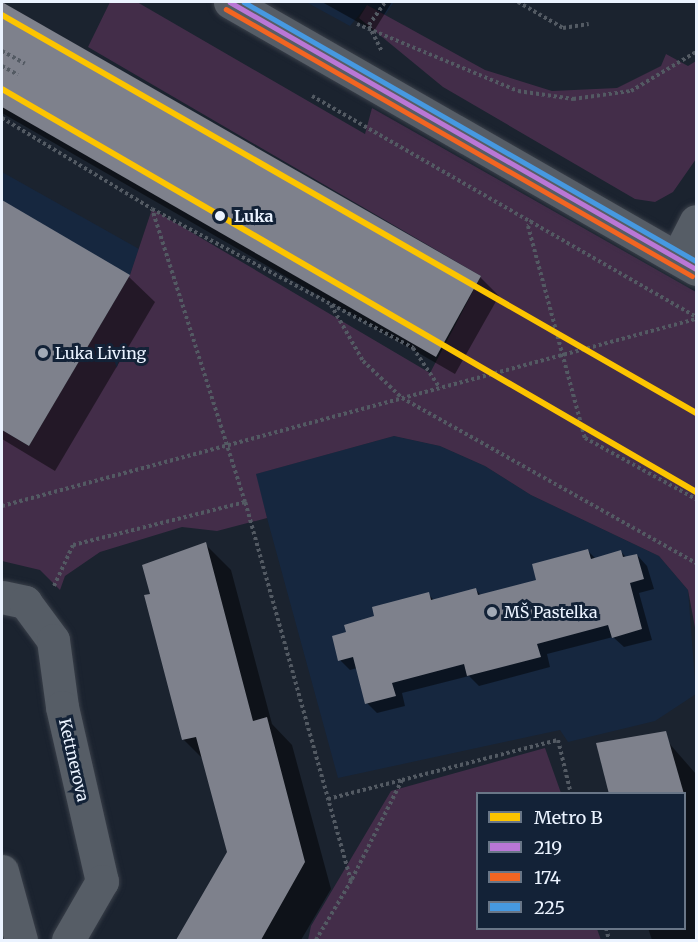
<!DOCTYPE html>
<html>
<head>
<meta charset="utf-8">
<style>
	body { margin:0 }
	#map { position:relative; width:698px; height:942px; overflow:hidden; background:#1b232f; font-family:Merriweather,serif }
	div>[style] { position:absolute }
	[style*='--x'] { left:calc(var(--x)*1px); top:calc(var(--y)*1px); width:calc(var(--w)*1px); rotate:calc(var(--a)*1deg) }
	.built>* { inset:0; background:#16273f }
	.green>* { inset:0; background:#432d49 }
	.shadow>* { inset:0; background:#0007 }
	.building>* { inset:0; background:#7e818c }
	.path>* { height:4px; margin-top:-2px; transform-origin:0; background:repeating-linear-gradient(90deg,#535a63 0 3px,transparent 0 6px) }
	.roads { filter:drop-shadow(0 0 2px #393f49) drop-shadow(0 0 2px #393f49) }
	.minor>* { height:33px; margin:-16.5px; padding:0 16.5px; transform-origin:16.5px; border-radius:16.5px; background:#565d66 }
	.bus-1>* { height:4.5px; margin:-2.25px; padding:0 2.25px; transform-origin:2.25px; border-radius:2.25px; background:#ba77d6 }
	.bus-2>* { height:4.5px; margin:-2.25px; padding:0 2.25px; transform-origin:2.25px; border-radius:2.25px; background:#f26522 }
	.bus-3>* { height:4.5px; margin:-2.25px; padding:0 2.25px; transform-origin:2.25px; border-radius:2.25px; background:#4699e1 }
	.metro-1>* { height:6px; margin:-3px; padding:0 3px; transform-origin:3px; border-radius:3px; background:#fcc400 }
	.dots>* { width:16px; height:16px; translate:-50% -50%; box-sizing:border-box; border:3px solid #132237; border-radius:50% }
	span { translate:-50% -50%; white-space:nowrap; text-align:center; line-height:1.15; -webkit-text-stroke:6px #132237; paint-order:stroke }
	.stop-label { font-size:16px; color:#ebf3ff; font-weight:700 }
	.left { translate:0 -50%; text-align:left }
	.poi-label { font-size:16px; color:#ebf3ff }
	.street-label { font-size:16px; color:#ebf3ff }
	.frame { position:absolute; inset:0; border:3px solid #ebf3ff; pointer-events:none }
	.legend { position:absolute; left:476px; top:792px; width:210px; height:138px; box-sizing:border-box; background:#132237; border:2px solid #697687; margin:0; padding:8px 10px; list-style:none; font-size:18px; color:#ebf3ff }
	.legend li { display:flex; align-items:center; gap:12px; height:30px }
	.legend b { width:30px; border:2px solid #697687 }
</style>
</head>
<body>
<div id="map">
	<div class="built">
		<i style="clip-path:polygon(306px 2px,394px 2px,385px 15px,367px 5px,350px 26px)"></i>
		<i style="clip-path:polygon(2px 172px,139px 249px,130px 275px,29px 446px,2px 430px)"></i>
		<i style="clip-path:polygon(394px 436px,440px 446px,485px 466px,531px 495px,659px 556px,688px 590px,696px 694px,655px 721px,568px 742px,560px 730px,338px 778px,255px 474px)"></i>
	</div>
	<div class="green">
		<i style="clip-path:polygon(110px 2px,137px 2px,365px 134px,372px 108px,696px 292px,696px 633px,688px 590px,659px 556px,531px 495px,485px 466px,440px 446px,394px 436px,256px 474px,267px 518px,217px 531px,182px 527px,100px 552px,65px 576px,60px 590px,40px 570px,2px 561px,2px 430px,29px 446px,130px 275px,152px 209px,430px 373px,481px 276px,88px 47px)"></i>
		<i style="clip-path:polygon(367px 5px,485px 70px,552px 91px,617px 88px,661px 66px,666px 54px,688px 66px,696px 61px,696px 159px,673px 192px,655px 202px,635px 199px,443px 87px,359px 18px)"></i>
		<i style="clip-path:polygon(545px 748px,561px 793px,478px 794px,478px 928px,597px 929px,601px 940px,308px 940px,311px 926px,391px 791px)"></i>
	</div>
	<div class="shadow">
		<i style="clip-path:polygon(2px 2px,480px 277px,499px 296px,455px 374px,2px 113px)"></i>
		<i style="clip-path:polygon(322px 2px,392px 2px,374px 31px)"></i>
		<i style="clip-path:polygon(2px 202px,129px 277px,155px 302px,55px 471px,2px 439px)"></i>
		<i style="clip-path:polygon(205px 544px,231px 570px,272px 724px,292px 745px,331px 889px,301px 940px,184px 940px,182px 933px,228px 852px,204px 760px,183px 739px,152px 595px)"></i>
		<i style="clip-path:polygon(588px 551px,596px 559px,621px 552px,627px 558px,637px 555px,647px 566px,654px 589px,639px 593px,652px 640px,624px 647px,613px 637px,547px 654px,550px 667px,479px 686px,469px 676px,402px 693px,405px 706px,377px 713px,367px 703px,357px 668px,350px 670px,340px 660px,348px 633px,428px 594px,435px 601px,476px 590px,482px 596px,538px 581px)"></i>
		<i style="clip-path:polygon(661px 734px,696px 774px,696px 940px,652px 940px,648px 928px,684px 928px,684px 794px,611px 794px,597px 744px)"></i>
	</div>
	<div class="building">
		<i style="clip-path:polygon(2px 2px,481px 276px,436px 357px,2px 107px)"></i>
		<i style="clip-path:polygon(2px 200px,130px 275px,29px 446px,2px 430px)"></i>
		<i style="clip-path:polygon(206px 542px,253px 721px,267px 717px,305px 862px,261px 940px,176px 940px,227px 852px,196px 737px,182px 740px,144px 595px,150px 594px,142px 565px)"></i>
		<i style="clip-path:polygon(588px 549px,591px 559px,621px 550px,623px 557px,637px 554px,644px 579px,630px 583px,642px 629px,612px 638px,608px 625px,537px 644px,541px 657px,467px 676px,464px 664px,392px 683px,396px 696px,365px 704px,353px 657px,338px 661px,332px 636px,346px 632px,344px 625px,374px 616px,372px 607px,429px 592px,431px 600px,476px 588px,478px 595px,536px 580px,532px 564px)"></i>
		<i style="clip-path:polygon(666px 731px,684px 794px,609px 794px,596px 743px)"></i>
	</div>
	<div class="path">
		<i style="--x:518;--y:2;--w:52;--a:30"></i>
		<i style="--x:563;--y:28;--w:26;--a:-9"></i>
		<i style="--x:357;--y:24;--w:174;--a:22.6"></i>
		<i style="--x:518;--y:91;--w:56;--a:8.3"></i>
		<i style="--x:573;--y:99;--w:59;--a:-7.9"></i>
		<i style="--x:631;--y:91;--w:76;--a:-31"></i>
		<i style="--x:369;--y:25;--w:28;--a:-55"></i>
		<i style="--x:369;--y:26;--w:29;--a:63"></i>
		<i style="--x:2;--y:51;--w:26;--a:29"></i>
		<i style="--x:2;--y:66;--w:18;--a:29"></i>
		<i style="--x:312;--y:96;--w:443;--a:29.9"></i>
		<i style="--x:2;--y:118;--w:175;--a:31.2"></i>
		<i style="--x:532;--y:220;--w:7;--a:124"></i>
		<i style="--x:528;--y:226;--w:220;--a:75"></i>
		<i style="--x:585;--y:438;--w:127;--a:28.8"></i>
		<i style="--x:331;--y:305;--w:64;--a:60.3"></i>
		<i style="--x:363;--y:361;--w:54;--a:43.5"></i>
		<i style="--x:402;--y:398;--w:337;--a:29.3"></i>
		<i style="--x:2;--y:506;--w:719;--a:-15.08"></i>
		<i style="--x:54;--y:586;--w:45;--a:-65.1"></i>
		<i style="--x:73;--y:545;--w:177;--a:-14"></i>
		<i style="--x:402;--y:780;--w:161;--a:-14.4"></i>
		<i style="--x:558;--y:740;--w:56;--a:76.5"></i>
		<i style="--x:328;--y:799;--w:76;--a:-14.4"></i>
		<i style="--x:402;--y:780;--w:113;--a:116.8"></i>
		<i style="--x:351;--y:881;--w:394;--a:-105.6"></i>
		<i style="--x:245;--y:502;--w:307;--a:-107.6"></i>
		<i style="--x:152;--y:209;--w:296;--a:28"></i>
		<i style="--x:413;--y:348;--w:48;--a:56"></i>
		<i style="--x:606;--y:928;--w:12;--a:76"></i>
		<i style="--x:316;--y:940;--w:69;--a:-59.3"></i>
	</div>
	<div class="roads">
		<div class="minor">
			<i style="--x:230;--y:2;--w:537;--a:29.81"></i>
			<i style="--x:678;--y:256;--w:39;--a:-63"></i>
			<i style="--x:2;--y:597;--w:24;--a:12"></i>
			<i style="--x:25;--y:602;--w:47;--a:53.6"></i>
			<i style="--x:53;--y:640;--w:68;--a:82.3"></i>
			<i style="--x:62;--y:707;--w:179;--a:77.1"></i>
			<i style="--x:102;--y:881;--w:68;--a:120"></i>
			<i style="--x:2;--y:871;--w:72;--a:74.6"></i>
		</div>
	</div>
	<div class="bus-1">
		<i style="--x:230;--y:2;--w:537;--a:29.81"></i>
	</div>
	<div class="bus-2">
		<i style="--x:226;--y:9;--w:537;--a:29.81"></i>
	</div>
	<div class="bus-3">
		<i style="--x:244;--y:2;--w:521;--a:29.81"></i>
	</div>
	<div class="metro-1">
		<i style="--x:2;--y:15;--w:800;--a:29.83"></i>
		<i style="--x:2;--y:89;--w:803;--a:30.14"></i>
	</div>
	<div class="dots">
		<i style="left:220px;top:216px;background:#ebf3ff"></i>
		<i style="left:43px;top:353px;background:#a2aab6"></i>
		<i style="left:492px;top:612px;background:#a2aab6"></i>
	</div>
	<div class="stop-label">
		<span class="left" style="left:234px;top:216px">Luka</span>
	</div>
	<div class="poi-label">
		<span class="left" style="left:55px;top:353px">Luka Living</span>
		<span class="left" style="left:504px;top:612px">MŠ Pastelka</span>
	</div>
	<div class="street-label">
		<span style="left:74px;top:760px;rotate:77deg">Kettnerova</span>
	</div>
	<div class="frame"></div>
	<ul class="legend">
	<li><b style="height:8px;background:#fcc400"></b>Metro B</li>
	<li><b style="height:8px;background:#ba77d6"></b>219</li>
	<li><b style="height:8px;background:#f26522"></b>174</li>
	<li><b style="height:8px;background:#4699e1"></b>225</li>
	</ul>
</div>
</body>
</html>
